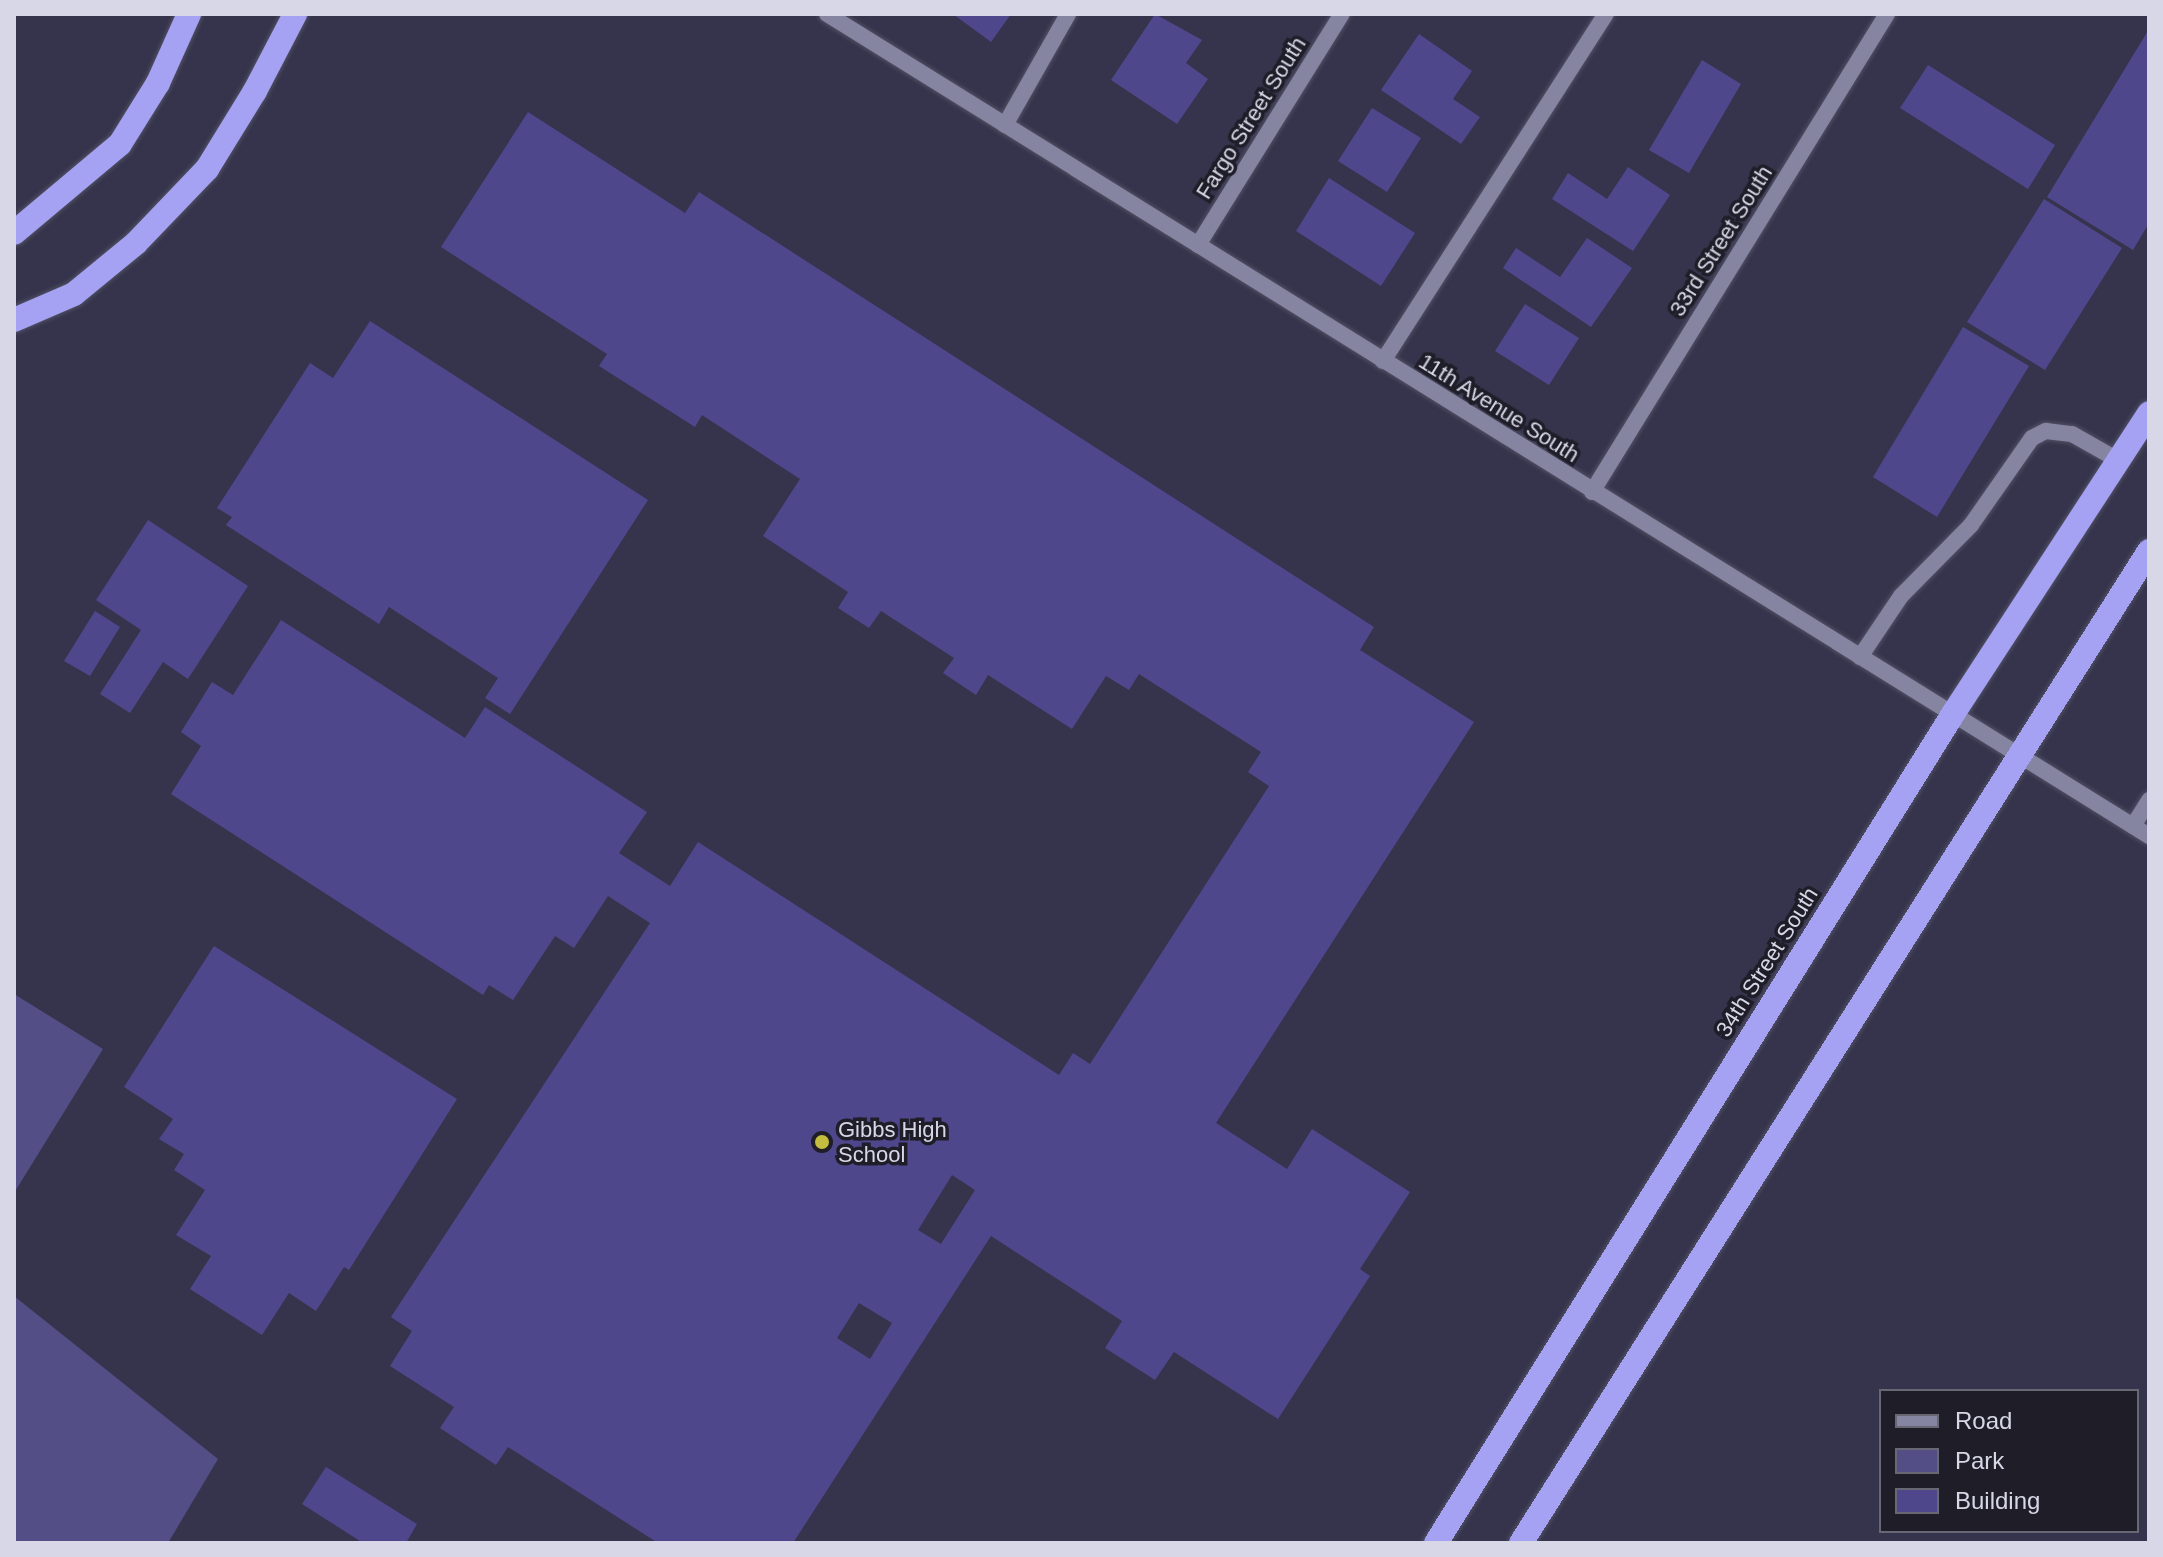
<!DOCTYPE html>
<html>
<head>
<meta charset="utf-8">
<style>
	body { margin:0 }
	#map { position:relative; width:2163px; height:1557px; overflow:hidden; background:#35344c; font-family:Arial,sans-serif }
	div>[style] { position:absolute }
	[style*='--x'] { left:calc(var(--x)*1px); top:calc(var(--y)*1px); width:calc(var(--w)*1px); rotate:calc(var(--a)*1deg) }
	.green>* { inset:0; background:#534f86 }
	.building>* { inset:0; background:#4f478c }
	.roads { filter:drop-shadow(0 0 2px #515065) drop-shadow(0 0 2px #515065) }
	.lane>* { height:16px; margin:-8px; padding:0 8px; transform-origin:8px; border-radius:8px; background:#8685a1 }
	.street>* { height:16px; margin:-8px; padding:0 8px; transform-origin:8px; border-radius:8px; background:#8685a1 }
	.highway>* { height:24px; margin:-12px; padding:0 12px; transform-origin:12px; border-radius:12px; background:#a6a2f3 }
	.dots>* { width:22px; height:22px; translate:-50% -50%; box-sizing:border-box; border:4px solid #1e1d28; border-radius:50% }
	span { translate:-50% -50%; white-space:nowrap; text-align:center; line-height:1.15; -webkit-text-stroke:7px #1e1d28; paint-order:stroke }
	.street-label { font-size:22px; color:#d7d7e7 }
	.poi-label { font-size:22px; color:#d7d7e7 }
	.left { translate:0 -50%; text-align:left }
	.frame { position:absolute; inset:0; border:16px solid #d7d7e7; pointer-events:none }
	.legend { position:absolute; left:1879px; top:1389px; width:260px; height:144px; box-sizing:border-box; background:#1e1d28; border:2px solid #686774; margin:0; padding:10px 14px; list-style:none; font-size:24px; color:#d7d7e7 }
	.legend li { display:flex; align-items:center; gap:16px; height:40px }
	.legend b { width:40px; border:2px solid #686774 }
</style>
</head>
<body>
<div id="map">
	<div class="green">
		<i style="clip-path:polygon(14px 994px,103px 1049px,14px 1193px)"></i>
		<i style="clip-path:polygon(14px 1296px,218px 1459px,168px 1543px,14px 1543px)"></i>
	</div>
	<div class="building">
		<i style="clip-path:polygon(953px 14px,1011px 14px,991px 42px)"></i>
		<i style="clip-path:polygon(1155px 14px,1202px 40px,1186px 63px,1208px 79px,1177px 124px,1111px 80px)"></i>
		<i style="clip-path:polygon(2149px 29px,2149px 223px,2133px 250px,2047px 197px)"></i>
		<i style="clip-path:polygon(1419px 34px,1472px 71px,1453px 99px,1480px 117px,1461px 144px,1381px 90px)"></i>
		<i style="clip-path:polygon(1702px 60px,1741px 84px,1689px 173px,1649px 150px)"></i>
		<i style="clip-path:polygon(1928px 65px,2055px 145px,2028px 189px,1900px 108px)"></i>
		<i style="clip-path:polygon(1372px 108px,1421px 138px,1387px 192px,1338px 161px)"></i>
		<i style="clip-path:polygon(evenodd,528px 112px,685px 213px,699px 192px,1374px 627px,1360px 650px,1474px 722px,1216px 1123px,1287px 1169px,1312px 1129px,1410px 1192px,1360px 1269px,1370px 1276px,1278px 1419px,1174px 1352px,1155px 1380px,1105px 1348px,1122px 1321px,991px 1236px,793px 1543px,658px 1543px,508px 1447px,496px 1465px,440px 1428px,454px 1407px,390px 1366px,412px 1331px,391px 1317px,650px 923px,608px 896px,574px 948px,555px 936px,513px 1000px,489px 985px,483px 995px,171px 794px,201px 746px,181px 732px,212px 682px,233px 695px,281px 620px,465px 738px,485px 707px,647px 812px,619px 853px,670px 886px,698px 842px,1059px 1075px,1073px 1053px,1090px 1064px,1269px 786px,1248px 772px,1261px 752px,1139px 674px,1129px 690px,1106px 676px,1072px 729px,988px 675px,976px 695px,943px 673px,954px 658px,881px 611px,869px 628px,838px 608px,848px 592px,763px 536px,800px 479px,702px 415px,695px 427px,599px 366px,607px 354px,441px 247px,528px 112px,952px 1175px,975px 1190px,941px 1244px,918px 1230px,952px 1175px,528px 112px,859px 1303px,892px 1323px,870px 1359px,837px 1338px,859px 1303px)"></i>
		<i style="clip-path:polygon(1628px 167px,1670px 195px,1633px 251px,1552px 199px,1568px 173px,1607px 199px)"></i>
		<i style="clip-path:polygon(1329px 178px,1415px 233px,1381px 286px,1296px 231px)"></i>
		<i style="clip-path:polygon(2044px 199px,2122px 248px,2045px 370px,1967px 322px)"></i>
		<i style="clip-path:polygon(1587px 238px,1632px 268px,1591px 327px,1503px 268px,1516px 248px,1560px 277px)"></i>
		<i style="clip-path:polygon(1525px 304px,1579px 338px,1549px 385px,1495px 351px)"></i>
		<i style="clip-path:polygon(370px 321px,648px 500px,510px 714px,485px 698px,498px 678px,389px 607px,379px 624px,226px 525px,232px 517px,217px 508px,310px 363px,333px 378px)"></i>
		<i style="clip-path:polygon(1963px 327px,2029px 366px,1937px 517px,1873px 477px)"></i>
		<i style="clip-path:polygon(148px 520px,248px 586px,188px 679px,163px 662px,130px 713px,100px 694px,141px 630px,96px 600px)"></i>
		<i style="clip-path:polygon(95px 611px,120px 627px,90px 676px,64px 661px)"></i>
		<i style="clip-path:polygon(214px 946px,457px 1099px,349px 1270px,344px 1267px,316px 1311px,289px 1293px,262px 1335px,190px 1289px,211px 1256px,176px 1235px,205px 1190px,174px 1170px,184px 1154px,159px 1139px,173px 1119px,124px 1087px)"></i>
		<i style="clip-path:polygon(326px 1467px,417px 1524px,406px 1543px,363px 1543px,302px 1504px)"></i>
	</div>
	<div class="roads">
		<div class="lane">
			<i style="--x:1005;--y:125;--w:128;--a:-60.4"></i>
			<i style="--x:1383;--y:361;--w:412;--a:-57.3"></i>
			<i style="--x:1860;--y:657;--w:73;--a:-56.1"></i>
			<i style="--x:1901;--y:596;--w:100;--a:-45.4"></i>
			<i style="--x:1971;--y:525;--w:106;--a:-55"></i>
			<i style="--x:2032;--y:438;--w:16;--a:-27"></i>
			<i style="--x:2046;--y:431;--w:26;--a:7"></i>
			<i style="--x:2072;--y:434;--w:53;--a:29.5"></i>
			<i style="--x:2133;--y:826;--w:31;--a:-58"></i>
		</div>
		<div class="street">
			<i style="--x:827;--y:14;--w:1557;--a:31.87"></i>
			<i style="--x:1198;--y:245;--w:272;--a:-58.1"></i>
			<i style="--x:1592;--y:492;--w:562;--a:-58.32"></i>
		</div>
		<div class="highway">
			<i style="--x:14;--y:233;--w:138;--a:-40"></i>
			<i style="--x:120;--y:144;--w:72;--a:-58.1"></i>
			<i style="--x:158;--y:83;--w:76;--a:-65.8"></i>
			<i style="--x:14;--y:320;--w:65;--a:-23.4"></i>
			<i style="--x:74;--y:294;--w:80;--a:-39.4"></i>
			<i style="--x:136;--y:243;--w:103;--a:-46.2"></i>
			<i style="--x:207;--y:169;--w:92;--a:-58.4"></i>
			<i style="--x:255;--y:91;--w:87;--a:-62.5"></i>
			<i style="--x:1436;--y:1543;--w:977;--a:-58.05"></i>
			<i style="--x:1953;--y:714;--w:359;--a:-56.9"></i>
			<i style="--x:1521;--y:1543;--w:1174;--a:-57.66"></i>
		</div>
	</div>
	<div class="dots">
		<i style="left:822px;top:1142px;background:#c4bc3e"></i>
	</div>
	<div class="street-label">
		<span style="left:1251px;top:118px;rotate:-58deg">Fargo Street South</span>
		<span style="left:1721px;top:241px;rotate:-58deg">33rd Street South</span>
		<span style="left:1499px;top:408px;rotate:32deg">11th Avenue South</span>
		<span style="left:1767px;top:962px;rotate:-58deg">34th Street South</span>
	</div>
	<div class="poi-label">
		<span class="left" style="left:838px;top:1142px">Gibbs High<br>School</span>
	</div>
	<div class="frame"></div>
	<ul class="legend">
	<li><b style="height:10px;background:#8685a1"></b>Road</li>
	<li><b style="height:22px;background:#534f86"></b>Park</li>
	<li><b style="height:22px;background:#4f478c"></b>Building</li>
	</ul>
</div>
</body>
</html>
